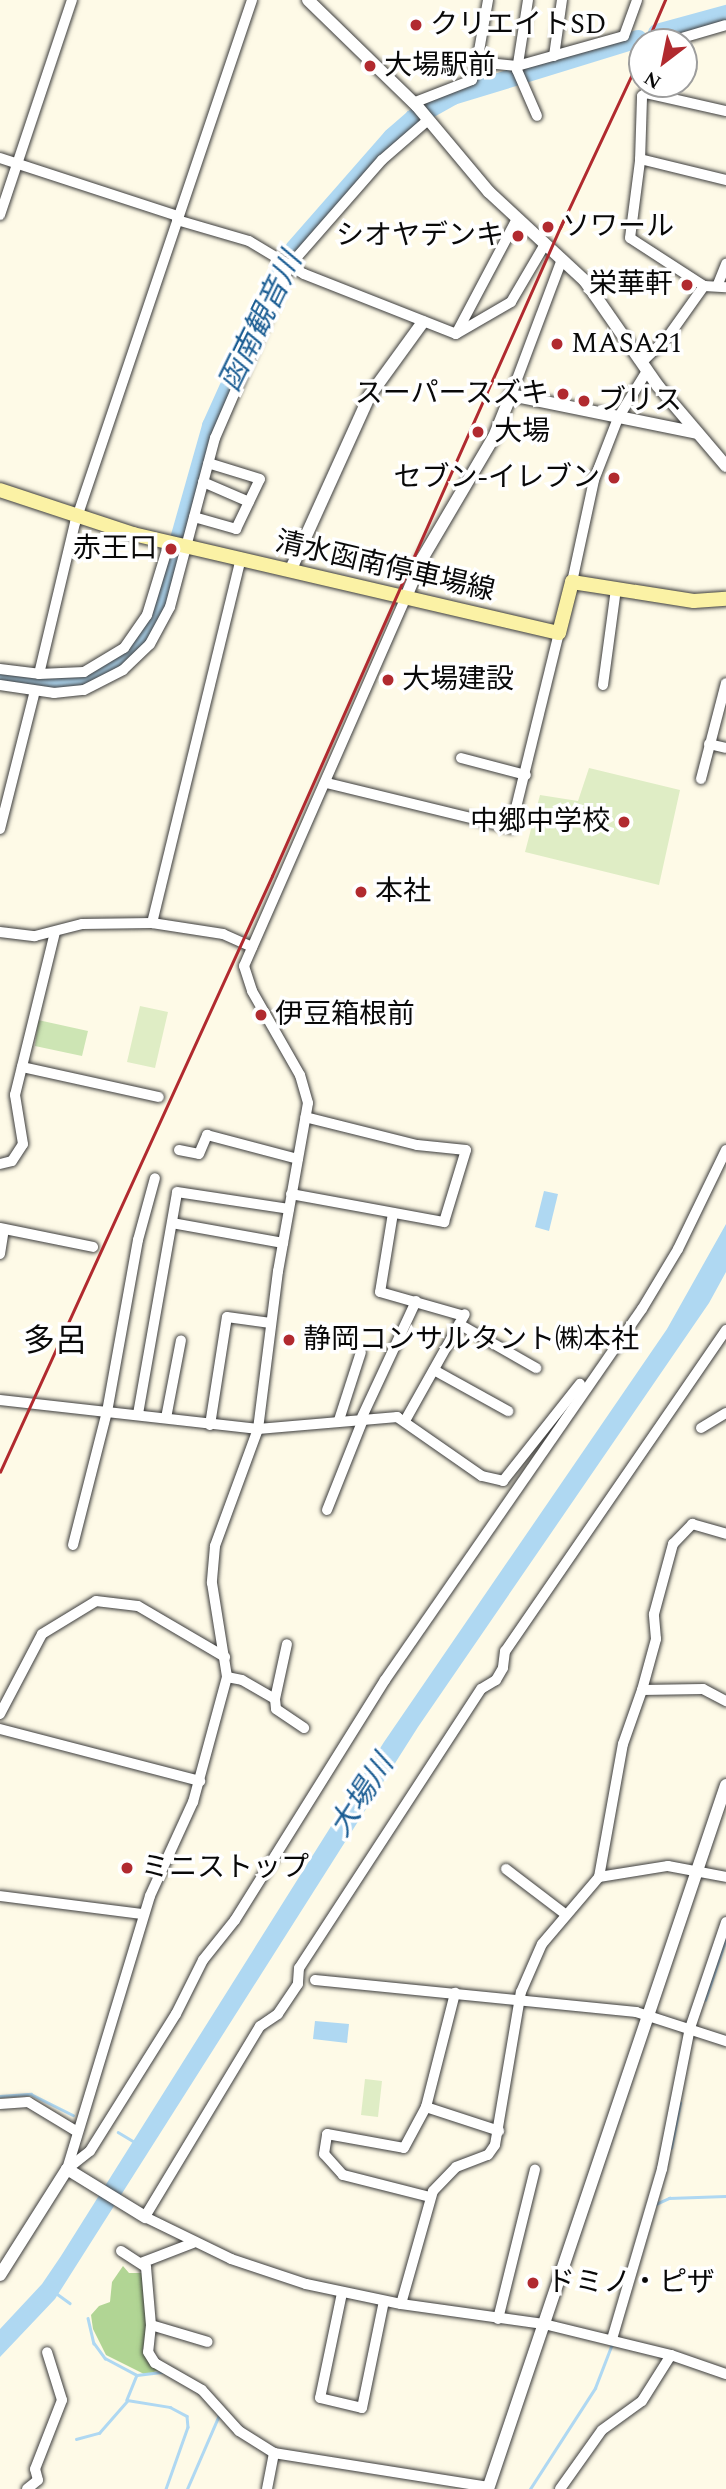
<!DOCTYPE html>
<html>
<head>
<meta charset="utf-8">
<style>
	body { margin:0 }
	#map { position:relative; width:726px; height:2489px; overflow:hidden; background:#fefae7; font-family:Spectral,"Noto Sans JP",serif }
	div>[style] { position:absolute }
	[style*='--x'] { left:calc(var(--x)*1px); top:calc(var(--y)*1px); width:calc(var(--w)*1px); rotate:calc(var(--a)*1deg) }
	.green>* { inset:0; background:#cde5b4 }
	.forest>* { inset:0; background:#b1d594 }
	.pitch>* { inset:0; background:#dfedc5 }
	.water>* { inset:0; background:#afd8f2 }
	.stream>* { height:2.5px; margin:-1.25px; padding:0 1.25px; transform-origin:1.25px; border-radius:1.25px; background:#afd8f2 }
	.river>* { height:18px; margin:-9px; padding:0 9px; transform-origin:9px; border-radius:9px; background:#afd8f2 }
	.roads { filter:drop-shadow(0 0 2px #3c3c3c) drop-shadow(0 0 2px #3c3c3c) }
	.minor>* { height:10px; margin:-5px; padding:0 5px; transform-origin:5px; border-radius:5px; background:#fff }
	.tertiary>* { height:12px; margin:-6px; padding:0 6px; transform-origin:6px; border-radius:6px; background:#fff }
	.secondary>* { height:14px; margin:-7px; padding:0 7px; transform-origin:7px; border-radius:7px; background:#fbf2a5 }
	.rail>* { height:2.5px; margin:-1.25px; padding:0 1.25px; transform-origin:1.25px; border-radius:1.25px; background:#b12a2f }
	.dots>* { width:19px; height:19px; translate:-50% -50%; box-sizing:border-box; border:4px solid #fff; border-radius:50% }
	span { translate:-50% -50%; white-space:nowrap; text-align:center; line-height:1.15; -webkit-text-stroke:7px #fff; paint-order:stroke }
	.poi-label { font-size:28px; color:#090909 }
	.left { translate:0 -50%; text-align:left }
	.right { translate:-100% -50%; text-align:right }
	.street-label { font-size:28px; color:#090909 }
	.water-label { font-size:30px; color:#1b5d93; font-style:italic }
	.quarter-label { font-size:32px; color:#090909 }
	.north { position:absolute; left:628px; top:28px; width:70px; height:70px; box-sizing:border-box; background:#fff; border:2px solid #9d9d9d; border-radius:50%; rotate:212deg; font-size:19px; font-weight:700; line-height:28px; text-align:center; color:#090909 }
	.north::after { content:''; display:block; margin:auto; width:24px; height:32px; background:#b12a2f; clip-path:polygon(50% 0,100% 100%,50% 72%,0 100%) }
</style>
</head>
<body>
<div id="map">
	<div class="green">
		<i style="clip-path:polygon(38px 1020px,88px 1031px,82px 1056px,35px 1046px)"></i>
	</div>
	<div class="forest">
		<i style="clip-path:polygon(123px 2266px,129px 2273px,143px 2273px,148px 2318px,143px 2349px,159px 2370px,146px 2375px,106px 2355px,93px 2329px,91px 2315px,99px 2306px,110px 2302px,112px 2282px)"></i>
	</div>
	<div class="pitch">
		<i style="clip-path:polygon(589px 768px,680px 790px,659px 885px,525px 852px,540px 795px,578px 801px)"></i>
		<i style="clip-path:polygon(140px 1006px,168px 1012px,155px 1068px,127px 1062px)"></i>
		<i style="clip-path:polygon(365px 2079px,382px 2081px,378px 2117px,361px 2115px)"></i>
	</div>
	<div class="water">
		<i style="clip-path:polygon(544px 1191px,558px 1194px,549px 1231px,535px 1227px)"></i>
		<i style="clip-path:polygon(726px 1224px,726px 1272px,709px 1303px,418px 1727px,55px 2299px,0 2357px,0 2329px,42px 2284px,61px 2256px,384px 1742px,667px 1329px)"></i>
		<i style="clip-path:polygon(315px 2021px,349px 2024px,347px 2043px,313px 2039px)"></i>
	</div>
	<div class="stream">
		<i style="--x:408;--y:112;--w:8;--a:45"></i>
		<i style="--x:705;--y:2000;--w:65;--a:-71.3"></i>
		<i style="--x:0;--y:2096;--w:31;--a:-4"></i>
		<i style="--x:31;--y:2094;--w:47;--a:26.6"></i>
		<i style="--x:118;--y:2132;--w:17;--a:31"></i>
		<i style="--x:671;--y:2148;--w:46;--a:-78.7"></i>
		<i style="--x:654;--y:2205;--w:17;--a:-25"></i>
		<i style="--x:669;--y:2198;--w:57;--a:-2"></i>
		<i style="--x:56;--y:2293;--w:17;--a:36"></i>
		<i style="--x:88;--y:2318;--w:26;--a:77"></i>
		<i style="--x:94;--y:2343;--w:19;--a:54"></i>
		<i style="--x:105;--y:2358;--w:36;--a:28"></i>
		<i style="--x:137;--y:2375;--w:27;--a:112"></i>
		<i style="--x:127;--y:2400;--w:44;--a:9.2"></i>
		<i style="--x:170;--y:2407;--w:19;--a:28"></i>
		<i style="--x:187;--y:2416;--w:11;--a:85"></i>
		<i style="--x:188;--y:2427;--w:66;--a:109.5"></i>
		<i style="--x:137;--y:2375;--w:26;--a:-7"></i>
		<i style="--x:76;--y:2439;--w:24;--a:-15"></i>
		<i style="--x:99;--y:2433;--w:43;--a:-48.8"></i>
		<i style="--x:187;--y:2489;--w:81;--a:-66.6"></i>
		<i style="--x:530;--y:2489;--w:120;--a:-57.2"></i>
		<i style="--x:595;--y:2388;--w:47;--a:-68.9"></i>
	</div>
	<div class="river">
		<i style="--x:657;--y:33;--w:72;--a:-15.4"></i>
		<i style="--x:0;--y:676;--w:78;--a:3.7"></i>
		<i style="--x:78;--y:681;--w:33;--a:-20"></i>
		<i style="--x:109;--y:670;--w:49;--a:-45"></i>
		<i style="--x:144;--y:635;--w:29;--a:-59"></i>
		<i style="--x:159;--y:610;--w:191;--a:-74.2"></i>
		<i style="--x:211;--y:426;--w:163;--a:-65.8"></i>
		<i style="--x:278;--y:277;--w:32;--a:-60"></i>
		<i style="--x:294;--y:249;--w:149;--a:-48.8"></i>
		<i style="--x:392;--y:137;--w:29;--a:-41"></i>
		<i style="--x:414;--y:118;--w:45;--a:-29.4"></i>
		<i style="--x:453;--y:96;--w:194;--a:-17.1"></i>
	</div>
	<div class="roads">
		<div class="minor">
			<i style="--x:528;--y:0;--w:71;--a:98.9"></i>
			<i style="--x:517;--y:70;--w:50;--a:66.5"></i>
			<i style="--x:668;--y:42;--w:60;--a:-16.3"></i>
			<i style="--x:554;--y:56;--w:57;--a:-81.9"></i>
			<i style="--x:477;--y:62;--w:63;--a:-79.9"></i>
			<i style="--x:413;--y:103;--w:63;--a:-21.3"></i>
			<i style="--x:472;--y:80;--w:19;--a:-74"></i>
			<i style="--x:477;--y:62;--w:40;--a:5.7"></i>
			<i style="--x:517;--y:66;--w:111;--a:-15.7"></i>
			<i style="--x:624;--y:36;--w:38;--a:-70"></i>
			<i style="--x:0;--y:158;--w:186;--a:18.1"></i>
			<i style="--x:640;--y:159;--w:89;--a:13.7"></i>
			<i style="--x:0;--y:215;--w:227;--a:-71.5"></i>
			<i style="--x:177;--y:220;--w:75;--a:16.3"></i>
			<i style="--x:249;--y:241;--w:64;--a:31"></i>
			<i style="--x:304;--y:274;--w:163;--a:21.5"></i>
			<i style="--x:456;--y:334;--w:64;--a:-30.2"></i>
			<i style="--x:511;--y:302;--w:67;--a:-59.6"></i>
			<i style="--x:718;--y:284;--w:22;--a:-68"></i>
			<i style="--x:704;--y:286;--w:88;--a:-147"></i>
			<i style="--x:630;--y:238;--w:78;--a:-82.6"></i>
			<i style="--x:640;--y:161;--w:65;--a:-88.2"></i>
			<i style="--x:642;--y:96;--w:5;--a:-37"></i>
			<i style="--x:646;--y:93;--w:82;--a:12.7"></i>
			<i style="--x:456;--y:334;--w:130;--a:-62.1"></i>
			<i style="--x:642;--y:362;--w:35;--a:-44"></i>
			<i style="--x:667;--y:338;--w:64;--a:-54.6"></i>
			<i style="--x:704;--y:286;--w:22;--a:3"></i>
			<i style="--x:511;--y:395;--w:145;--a:-69.4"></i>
			<i style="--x:203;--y:482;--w:50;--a:23.5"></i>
			<i style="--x:194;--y:517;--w:44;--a:15.9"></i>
			<i style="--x:236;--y:529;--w:55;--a:-64.4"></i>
			<i style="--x:260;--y:479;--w:54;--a:-162.9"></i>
			<i style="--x:572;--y:582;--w:104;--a:-77.8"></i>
			<i style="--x:594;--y:480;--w:66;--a:-68.8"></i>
			<i style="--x:618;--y:418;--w:55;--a:-58.3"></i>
			<i style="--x:406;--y:597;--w:403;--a:113.7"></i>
			<i style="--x:244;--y:966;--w:26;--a:72"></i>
			<i style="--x:252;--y:991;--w:97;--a:60.3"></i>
			<i style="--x:300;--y:1075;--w:29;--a:74"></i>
			<i style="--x:308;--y:1103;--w:171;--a:100.1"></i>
			<i style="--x:278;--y:1271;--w:159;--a:97.2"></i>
			<i style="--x:258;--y:1429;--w:125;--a:110.2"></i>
			<i style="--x:215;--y:1546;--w:37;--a:95"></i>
			<i style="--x:212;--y:1583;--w:95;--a:80.9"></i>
			<i style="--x:227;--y:1677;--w:130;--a:105.2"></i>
			<i style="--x:193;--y:1802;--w:103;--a:114.6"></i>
			<i style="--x:150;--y:1896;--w:285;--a:106.9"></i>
			<i style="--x:67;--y:2169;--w:29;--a:-38"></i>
			<i style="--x:90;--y:2151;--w:162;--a:-57.9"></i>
			<i style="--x:176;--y:2014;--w:60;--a:-63.4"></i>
			<i style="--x:203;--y:1960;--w:51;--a:-51.3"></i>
			<i style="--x:235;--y:1920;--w:283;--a:-58"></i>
			<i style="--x:385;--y:1680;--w:451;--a:-55.3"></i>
			<i style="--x:642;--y:1309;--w:70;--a:-59"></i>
			<i style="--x:678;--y:1249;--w:110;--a:-64.1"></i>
			<i style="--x:0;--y:669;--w:39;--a:7"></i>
			<i style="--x:39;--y:674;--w:155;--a:-76.6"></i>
			<i style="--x:75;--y:523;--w:552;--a:-71.3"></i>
			<i style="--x:39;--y:674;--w:45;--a:-2.5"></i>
			<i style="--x:84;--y:672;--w:47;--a:-31"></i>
			<i style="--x:124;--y:648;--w:40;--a:-55.1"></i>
			<i style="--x:147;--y:615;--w:75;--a:-73"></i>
			<i style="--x:0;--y:685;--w:55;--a:8.4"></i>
			<i style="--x:54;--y:693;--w:30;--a:-6"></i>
			<i style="--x:84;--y:690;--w:44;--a:-27.1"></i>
			<i style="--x:123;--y:670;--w:37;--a:-44"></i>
			<i style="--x:150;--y:644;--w:42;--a:-61.6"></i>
			<i style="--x:170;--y:607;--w:175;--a:-75.1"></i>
			<i style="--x:215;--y:438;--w:189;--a:-66.6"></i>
			<i style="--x:290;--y:265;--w:140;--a:-48.8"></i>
			<i style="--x:382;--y:160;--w:61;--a:-41"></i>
			<i style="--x:603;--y:685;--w:97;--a:-82.3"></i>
			<i style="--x:709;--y:744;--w:17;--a:13"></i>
			<i style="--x:461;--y:758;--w:67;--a:14.7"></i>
			<i style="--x:701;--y:779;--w:99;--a:-75.4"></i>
			<i style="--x:327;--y:783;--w:189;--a:13.7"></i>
			<i style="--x:511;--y:828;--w:201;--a:-76.2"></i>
			<i style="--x:0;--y:829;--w:142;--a:-75.8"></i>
			<i style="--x:152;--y:923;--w:376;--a:-76.3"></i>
			<i style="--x:0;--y:932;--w:35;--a:7"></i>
			<i style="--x:35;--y:936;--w:49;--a:-14.3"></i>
			<i style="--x:82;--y:924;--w:70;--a:-0.8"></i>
			<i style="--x:152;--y:923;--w:72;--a:8.8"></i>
			<i style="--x:223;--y:934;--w:32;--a:24"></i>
			<i style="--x:22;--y:1067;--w:140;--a:12.4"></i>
			<i style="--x:179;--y:1150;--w:20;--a:11"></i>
			<i style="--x:199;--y:1154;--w:21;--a:-67"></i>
			<i style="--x:207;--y:1135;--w:94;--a:14.8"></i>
			<i style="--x:0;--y:1164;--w:12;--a:-14"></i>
			<i style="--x:12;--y:1161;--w:20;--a:-57"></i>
			<i style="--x:23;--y:1144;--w:50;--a:-99.3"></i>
			<i style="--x:15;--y:1095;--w:168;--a:-76.2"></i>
			<i style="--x:291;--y:1194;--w:156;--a:10.4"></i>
			<i style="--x:444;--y:1222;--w:75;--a:-73"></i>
			<i style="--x:466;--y:1150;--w:49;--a:-174.2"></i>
			<i style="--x:417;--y:1145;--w:115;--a:-166"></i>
			<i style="--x:393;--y:1213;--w:80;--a:99.3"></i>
			<i style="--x:380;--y:1292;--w:87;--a:15.9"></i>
			<i style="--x:172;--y:1223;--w:113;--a:10.2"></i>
			<i style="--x:0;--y:1228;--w:95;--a:11.5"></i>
			<i style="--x:0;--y:1254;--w:25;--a:-81"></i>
			<i style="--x:459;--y:1324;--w:89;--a:29.7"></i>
			<i style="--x:726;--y:1330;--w:390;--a:124.5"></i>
			<i style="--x:505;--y:1651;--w:17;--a:97"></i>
			<i style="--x:503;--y:1668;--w:14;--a:120"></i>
			<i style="--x:496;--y:1680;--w:17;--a:149"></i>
			<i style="--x:481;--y:1689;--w:333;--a:123.1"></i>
			<i style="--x:299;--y:1968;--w:16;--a:94"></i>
			<i style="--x:298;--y:1984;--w:36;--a:124"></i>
			<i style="--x:278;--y:2014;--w:22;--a:146"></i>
			<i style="--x:260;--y:2026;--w:223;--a:121.1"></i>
			<i style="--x:145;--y:2217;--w:96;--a:26"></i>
			<i style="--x:231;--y:2259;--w:79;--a:18.4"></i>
			<i style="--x:306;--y:2284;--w:97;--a:11.9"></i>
			<i style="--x:401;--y:2304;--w:144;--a:8"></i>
			<i style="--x:544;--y:2324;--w:131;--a:13.7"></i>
			<i style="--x:671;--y:2355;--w:58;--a:19.1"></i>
			<i style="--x:434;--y:1370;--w:85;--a:29"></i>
			<i style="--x:0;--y:1400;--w:260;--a:6.4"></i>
			<i style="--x:258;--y:1429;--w:140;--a:-4.9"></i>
			<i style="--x:397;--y:1417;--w:103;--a:34.8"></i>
			<i style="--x:482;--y:1476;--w:22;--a:13"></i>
			<i style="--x:503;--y:1481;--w:124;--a:-51.6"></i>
			<i style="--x:138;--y:1414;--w:225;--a:-80"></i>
			<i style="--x:177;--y:1192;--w:113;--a:8.6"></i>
			<i style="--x:362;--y:1417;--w:128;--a:-65"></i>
			<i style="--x:166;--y:1418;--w:79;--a:-79.1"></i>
			<i style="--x:406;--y:1419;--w:120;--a:-60.7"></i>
			<i style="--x:339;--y:1420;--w:71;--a:-72.1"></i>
			<i style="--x:210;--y:1425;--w:109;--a:-81.1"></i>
			<i style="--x:227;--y:1317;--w:44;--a:7.8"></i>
			<i style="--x:701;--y:1428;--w:29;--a:-31"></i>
			<i style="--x:327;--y:1510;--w:100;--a:-68.3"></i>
			<i style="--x:73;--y:1545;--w:137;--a:-75.7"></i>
			<i style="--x:107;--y:1412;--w:175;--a:-79.8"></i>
			<i style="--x:138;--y:1240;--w:64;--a:-74.7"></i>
			<i style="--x:227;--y:1677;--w:15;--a:11"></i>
			<i style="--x:242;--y:1680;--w:38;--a:30"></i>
			<i style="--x:275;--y:1699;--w:10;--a:84"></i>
			<i style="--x:276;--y:1709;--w:34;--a:34"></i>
			<i style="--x:642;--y:1690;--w:53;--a:-74.6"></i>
			<i style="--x:656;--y:1639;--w:25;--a:-95"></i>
			<i style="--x:654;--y:1614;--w:73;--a:-74.8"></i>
			<i style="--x:673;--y:1544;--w:28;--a:-46"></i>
			<i style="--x:692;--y:1524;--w:35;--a:16"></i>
			<i style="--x:275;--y:1699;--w:56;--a:-77.7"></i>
			<i style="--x:0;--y:1714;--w:90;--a:-62.3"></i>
			<i style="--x:42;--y:1634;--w:63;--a:-31.4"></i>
			<i style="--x:96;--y:1601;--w:42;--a:6.8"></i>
			<i style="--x:138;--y:1606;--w:101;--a:30.4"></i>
			<i style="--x:0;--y:1729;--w:207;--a:14.6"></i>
			<i style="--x:506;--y:1869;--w:74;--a:37.3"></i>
			<i style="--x:599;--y:1877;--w:135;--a:-79.8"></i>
			<i style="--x:623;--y:1744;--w:57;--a:-70.6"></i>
			<i style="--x:642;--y:1690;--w:61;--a:-0.9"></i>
			<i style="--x:703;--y:1689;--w:26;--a:28"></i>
			<i style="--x:0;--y:1896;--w:144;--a:7.2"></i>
			<i style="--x:315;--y:1980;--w:323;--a:5.7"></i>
			<i style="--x:636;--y:2012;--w:95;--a:17.9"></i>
			<i style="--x:0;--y:2104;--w:28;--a:-4"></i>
			<i style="--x:28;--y:2102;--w:56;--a:31.1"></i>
			<i style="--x:426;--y:2107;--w:77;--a:18.2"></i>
			<i style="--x:430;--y:2197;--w:90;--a:-165.8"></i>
			<i style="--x:343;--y:2175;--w:28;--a:-132"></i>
			<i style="--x:324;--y:2154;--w:20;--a:-81"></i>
			<i style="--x:327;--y:2134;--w:78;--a:10.3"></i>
			<i style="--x:404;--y:2148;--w:47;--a:-61.8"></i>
			<i style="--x:426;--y:2107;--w:118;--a:-75.7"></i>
			<i style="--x:121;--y:2251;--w:30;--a:33"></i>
			<i style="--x:146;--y:2267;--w:58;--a:85.1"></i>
			<i style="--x:151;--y:2325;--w:59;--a:16.6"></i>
			<i style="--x:141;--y:2263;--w:56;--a:-21"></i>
			<i style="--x:342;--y:2293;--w:107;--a:101.8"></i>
			<i style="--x:320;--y:2398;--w:43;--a:13.4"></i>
			<i style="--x:362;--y:2408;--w:109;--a:-78.4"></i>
			<i style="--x:401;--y:2304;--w:117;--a:-74.2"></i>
			<i style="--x:433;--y:2191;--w:33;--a:-46"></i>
			<i style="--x:456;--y:2167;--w:34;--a:-21"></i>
			<i style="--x:488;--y:2155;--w:12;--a:-55"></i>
			<i style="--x:495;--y:2145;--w:155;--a:-80.4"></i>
			<i style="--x:521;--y:1992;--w:52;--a:-66.4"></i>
			<i style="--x:542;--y:1944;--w:88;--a:-49.6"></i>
			<i style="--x:599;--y:1877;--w:70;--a:-9.1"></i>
			<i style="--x:668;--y:1866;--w:59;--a:10.7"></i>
			<i style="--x:498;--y:2319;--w:154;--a:-76.1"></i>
			<i style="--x:151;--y:2325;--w:27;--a:96"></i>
			<i style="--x:148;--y:2352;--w:13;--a:58"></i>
			<i style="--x:155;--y:2363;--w:54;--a:29.9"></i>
			<i style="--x:202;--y:2390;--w:55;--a:47.9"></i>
			<i style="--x:239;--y:2431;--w:41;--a:32.2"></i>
			<i style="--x:612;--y:2339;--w:177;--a:-73.6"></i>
			<i style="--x:662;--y:2169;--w:144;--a:-78.8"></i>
			<i style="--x:690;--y:2028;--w:112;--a:-71.2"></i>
			<i style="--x:27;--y:2489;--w:14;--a:-39"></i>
			<i style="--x:38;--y:2480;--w:11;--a:-105"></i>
			<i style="--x:35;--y:2469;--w:74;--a:-68.6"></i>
			<i style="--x:62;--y:2400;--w:50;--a:-107.4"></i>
			<i style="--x:267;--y:2489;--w:37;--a:-79"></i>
			<i style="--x:274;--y:2453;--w:217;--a:9"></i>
			<i style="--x:560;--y:2489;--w:72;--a:-54.6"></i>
			<i style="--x:602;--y:2430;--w:49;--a:-35.9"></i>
			<i style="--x:642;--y:2401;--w:54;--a:-57.8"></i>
		</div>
		<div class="tertiary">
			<i style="--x:308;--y:0;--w:152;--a:44.2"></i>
			<i style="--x:417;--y:106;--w:112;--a:50.1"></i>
			<i style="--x:489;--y:192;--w:131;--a:42.8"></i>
			<i style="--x:585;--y:281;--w:128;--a:55.2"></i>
			<i style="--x:658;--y:386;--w:105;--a:49.6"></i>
			<i style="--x:291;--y:569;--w:191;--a:-65.6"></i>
			<i style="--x:370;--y:395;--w:90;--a:-54"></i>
			<i style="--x:406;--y:597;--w:41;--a:-67.2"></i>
			<i style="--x:422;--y:559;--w:142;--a:-59.5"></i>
			<i style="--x:494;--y:437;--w:45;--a:-68"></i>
			<i style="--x:511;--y:395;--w:190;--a:11.5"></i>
			<i style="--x:0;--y:2275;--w:125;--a:-57.7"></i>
			<i style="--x:67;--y:2169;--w:92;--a:31.6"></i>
			<i style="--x:488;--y:2489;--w:743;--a:-71.32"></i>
		</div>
		<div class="secondary">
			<i style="--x:0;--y:490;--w:140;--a:18.3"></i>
			<i style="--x:133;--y:534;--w:437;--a:13.1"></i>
			<i style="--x:559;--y:633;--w:53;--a:-75.7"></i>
			<i style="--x:572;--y:582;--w:123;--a:8.9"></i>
			<i style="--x:694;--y:601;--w:32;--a:-4"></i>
		</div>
	</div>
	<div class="rail">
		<i style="--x:647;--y:42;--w:46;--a:-66.8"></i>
		<i style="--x:560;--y:228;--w:193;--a:-64.9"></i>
		<i style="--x:0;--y:1472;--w:655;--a:-65.47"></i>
		<i style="--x:272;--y:876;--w:717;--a:-66.05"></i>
	</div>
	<div class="dots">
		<i style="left:416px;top:25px;background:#b12a2f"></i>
		<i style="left:370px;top:66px;background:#b12a2f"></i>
		<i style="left:548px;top:227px;background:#b12a2f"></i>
		<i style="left:518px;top:236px;background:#b12a2f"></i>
		<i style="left:687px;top:285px;background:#b12a2f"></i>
		<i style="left:557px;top:344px;background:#b12a2f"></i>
		<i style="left:563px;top:394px;background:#b12a2f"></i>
		<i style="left:584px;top:401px;background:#b12a2f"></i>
		<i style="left:478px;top:432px;background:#b12a2f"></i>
		<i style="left:614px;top:478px;background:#b12a2f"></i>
		<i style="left:171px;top:549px;background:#b12a2f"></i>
		<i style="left:388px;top:680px;background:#b12a2f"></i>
		<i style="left:624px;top:822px;background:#b12a2f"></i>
		<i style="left:361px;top:892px;background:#b12a2f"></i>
		<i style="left:261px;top:1015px;background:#b12a2f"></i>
		<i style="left:289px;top:1340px;background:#b12a2f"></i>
		<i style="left:127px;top:1868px;background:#b12a2f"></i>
		<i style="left:533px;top:2283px;background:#b12a2f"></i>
	</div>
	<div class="poi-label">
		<span class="left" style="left:430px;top:25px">クリエイトSD</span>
		<span class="left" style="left:384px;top:66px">大場駅前</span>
		<span class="left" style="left:562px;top:227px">ソワール</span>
		<span class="right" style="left:504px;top:236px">シオヤデンキ</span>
		<span class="right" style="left:673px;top:285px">栄華軒</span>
		<span class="left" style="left:571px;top:344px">MASA21</span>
		<span class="right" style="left:549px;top:394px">スーパースズキ</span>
		<span class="left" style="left:598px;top:401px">ブリス</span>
		<span class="left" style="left:494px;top:432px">大場</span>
		<span class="right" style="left:600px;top:478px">セブン-イレブン</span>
		<span class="right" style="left:157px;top:549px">赤王口</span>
		<span class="left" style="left:402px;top:680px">大場建設</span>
		<span class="right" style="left:610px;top:822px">中郷中学校</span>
		<span class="left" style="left:375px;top:892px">本社</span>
		<span class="left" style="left:275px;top:1015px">伊豆箱根前</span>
		<span class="left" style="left:303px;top:1340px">静岡コンサルタント㈱本社</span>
		<span class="left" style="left:141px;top:1868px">ミニストップ</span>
		<span class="left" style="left:547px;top:2283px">ドミノ・ピザ</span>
	</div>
	<div class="street-label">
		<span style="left:385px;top:567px;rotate:13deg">清水函南停車場線</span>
	</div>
	<div class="water-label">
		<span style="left:261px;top:322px;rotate:-64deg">函南観音川</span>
		<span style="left:362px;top:1796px;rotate:-57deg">大場川</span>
	</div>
	<div class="quarter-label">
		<span style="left:55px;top:1342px">多呂</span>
	</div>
	<div class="north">N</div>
</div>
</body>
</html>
